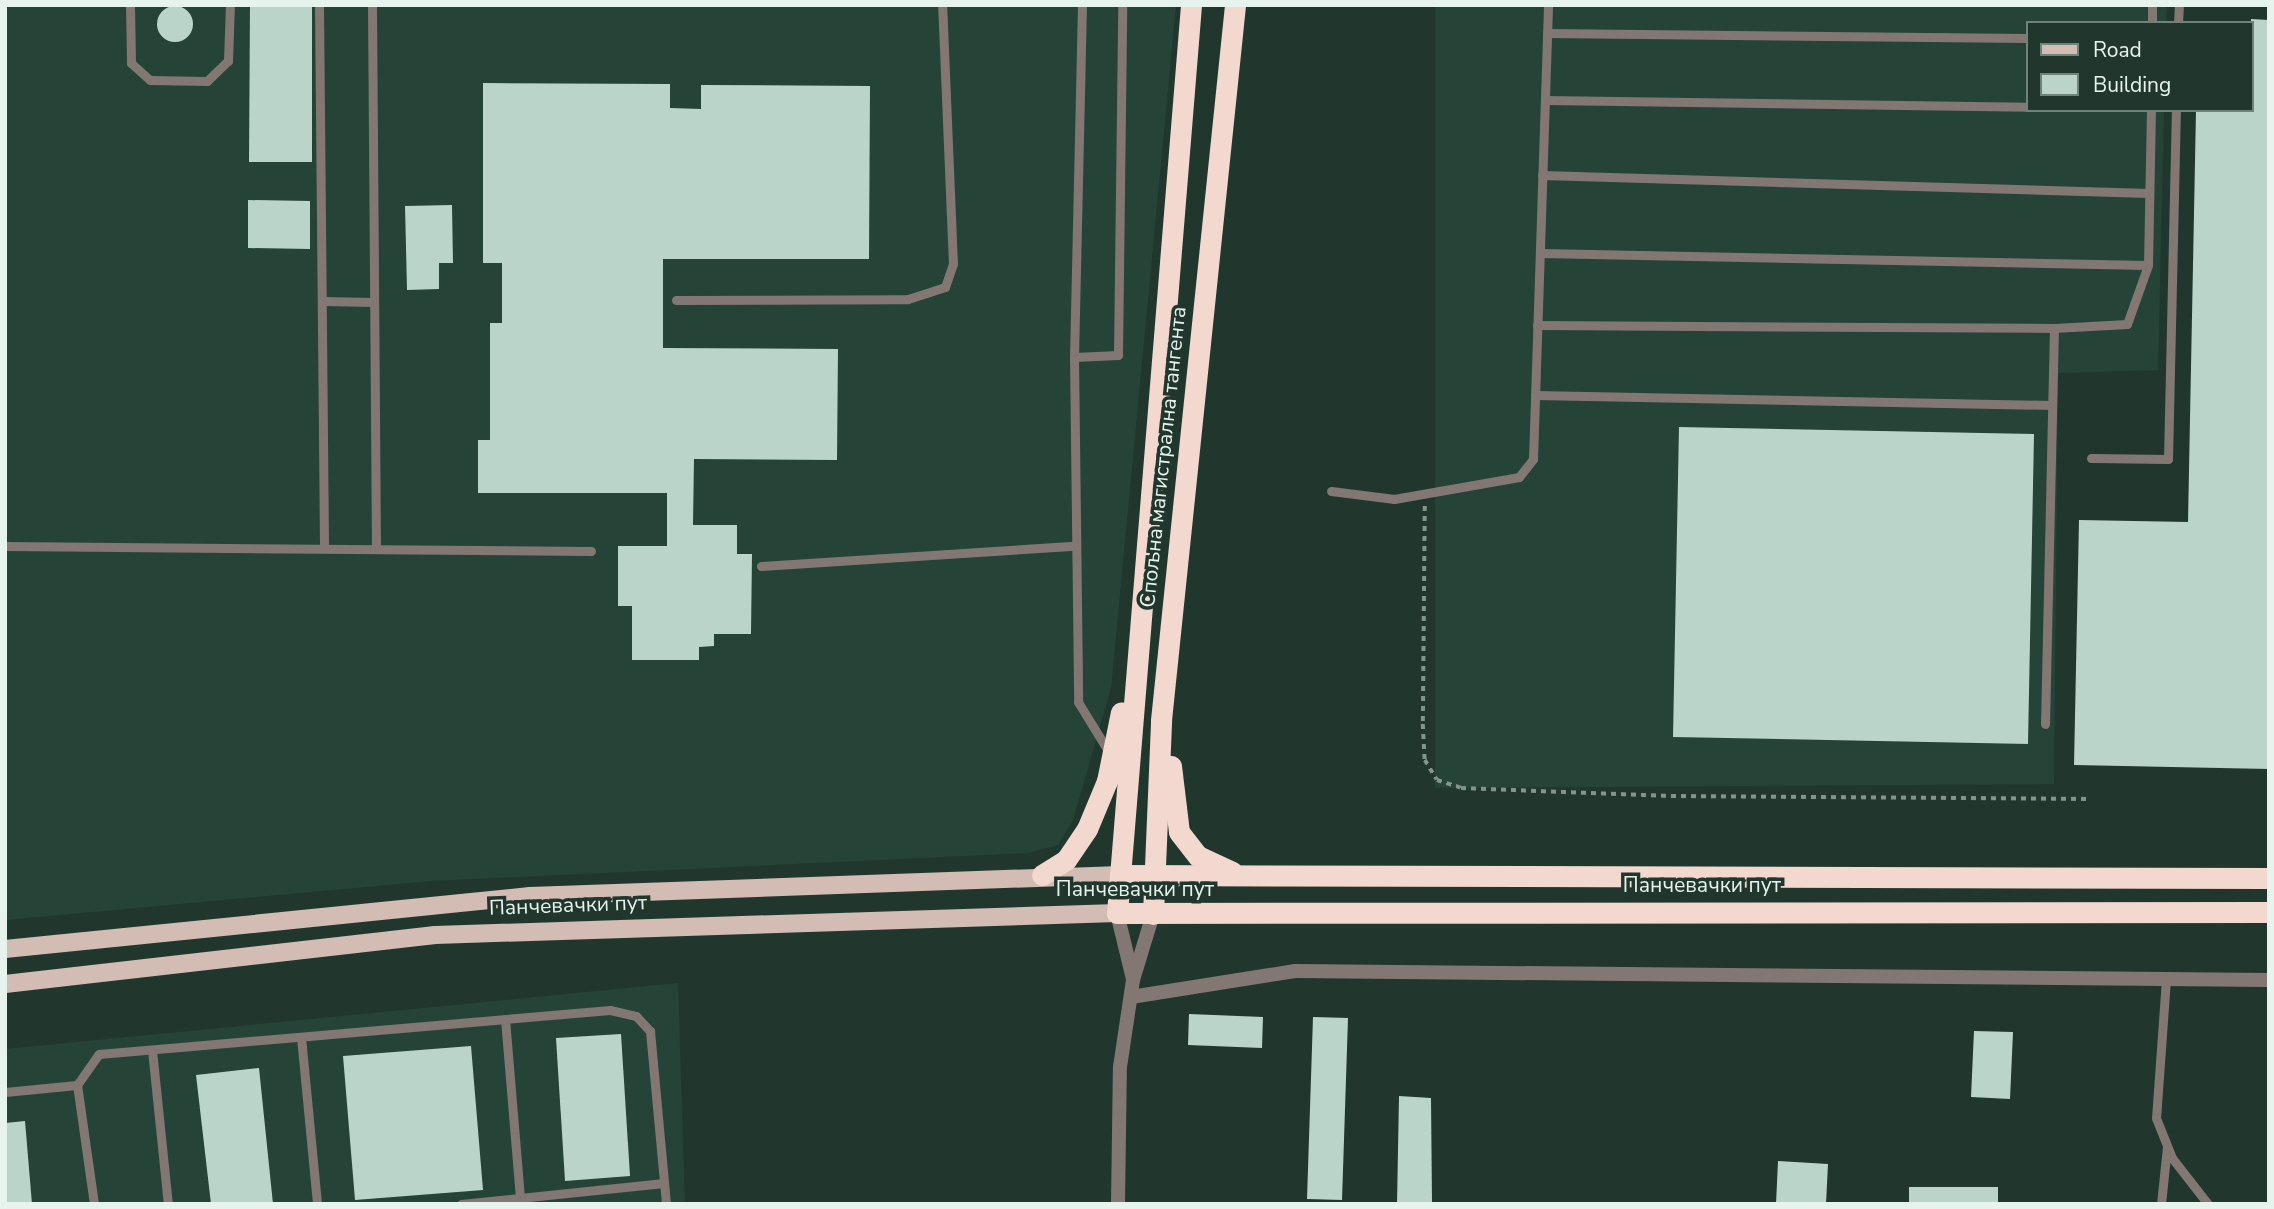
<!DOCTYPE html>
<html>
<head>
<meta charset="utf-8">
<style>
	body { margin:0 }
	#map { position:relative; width:2274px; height:1209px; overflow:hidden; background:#21372e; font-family:"Nunito Sans",sans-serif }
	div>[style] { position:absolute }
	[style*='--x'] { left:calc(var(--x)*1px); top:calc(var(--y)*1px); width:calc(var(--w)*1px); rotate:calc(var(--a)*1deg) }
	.built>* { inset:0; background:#264338 }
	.building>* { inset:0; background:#bad4c9 }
	.round { border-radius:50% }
	.path>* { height:3.5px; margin-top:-1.75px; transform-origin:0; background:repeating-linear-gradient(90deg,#82948c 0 5px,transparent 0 10px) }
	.lane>* { height:9px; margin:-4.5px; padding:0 4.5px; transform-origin:4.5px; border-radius:4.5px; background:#827773 }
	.street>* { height:14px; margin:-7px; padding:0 7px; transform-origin:7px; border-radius:7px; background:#827773 }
	.primary>* { height:18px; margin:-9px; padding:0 9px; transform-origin:9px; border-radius:9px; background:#d2bcb4 }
	.highway>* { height:21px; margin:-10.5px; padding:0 10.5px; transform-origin:10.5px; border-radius:10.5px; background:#f2d8ce }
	span { translate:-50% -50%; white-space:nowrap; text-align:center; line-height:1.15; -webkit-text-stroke:7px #21372e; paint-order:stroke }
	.street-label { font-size:21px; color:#e7f4ee }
	.frame { position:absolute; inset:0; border:7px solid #e7f4ee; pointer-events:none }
	.legend { position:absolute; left:2026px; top:21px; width:228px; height:91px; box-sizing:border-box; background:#21372e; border:2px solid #70837b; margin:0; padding:9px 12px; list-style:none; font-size:21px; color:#e7f4ee }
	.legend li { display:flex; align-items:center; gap:14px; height:35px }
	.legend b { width:35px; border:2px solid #70837b }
</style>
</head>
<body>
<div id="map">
	<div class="built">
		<i style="clip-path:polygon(5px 5px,1176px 5px,1111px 688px,1073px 820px,1058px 845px,1028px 853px,431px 881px,5px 920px)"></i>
		<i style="clip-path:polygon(1435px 5px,2167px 5px,2166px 23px,2027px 23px,2027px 110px,2164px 110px,2158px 370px,2058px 373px,2054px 784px,1435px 788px)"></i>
		<i style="clip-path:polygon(678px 983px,685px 1204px,5px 1204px,5px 1049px)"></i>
	</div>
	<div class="building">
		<i style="clip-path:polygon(250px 5px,312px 5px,312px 162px,249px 162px)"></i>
		<i class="round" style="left:157px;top:6px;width:36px;height:36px"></i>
		<i style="clip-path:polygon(2251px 19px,2269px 20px,2269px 769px,2074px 765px,2079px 520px,2188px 522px,2196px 110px,2251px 110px)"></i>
		<i style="clip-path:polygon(483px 83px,670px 84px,670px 108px,701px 109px,701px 85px,870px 86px,869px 259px,663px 259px,663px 348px,838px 349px,837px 460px,694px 459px,693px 525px,737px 525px,737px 554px,752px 554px,751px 634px,714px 634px,714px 646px,699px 647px,699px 660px,632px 660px,632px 606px,618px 606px,618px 546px,667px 546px,667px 493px,478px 493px,478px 440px,490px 440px,490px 323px,502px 323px,502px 263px,483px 263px)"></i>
		<i style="clip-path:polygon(248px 200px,310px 201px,310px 249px,248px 248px)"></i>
		<i style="clip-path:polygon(452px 205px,453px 263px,439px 263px,439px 289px,407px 290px,405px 206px)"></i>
		<i style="clip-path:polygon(1679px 427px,2034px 434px,2028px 744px,1673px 737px)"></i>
		<i style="clip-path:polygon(1189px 1014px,1263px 1017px,1262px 1048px,1188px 1045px)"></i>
		<i style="clip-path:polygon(1313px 1017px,1348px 1018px,1342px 1200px,1307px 1199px)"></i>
		<i style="clip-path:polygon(1974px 1031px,2013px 1032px,2010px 1099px,1971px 1097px)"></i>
		<i style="clip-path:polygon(621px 1034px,630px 1176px,565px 1181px,556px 1038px)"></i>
		<i style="clip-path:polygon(471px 1046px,483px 1190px,355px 1200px,343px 1056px)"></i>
		<i style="clip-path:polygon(259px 1068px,273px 1204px,211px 1204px,196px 1075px)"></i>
		<i style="clip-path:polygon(1399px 1096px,1431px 1098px,1432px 1203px,1397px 1204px)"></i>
		<i style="clip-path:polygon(25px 1121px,32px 1204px,5px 1204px,5px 1123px)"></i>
		<i style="clip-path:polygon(1778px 1161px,1828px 1164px,1826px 1204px,1776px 1204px)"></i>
		<i style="clip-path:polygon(1909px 1187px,1998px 1187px,1998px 1204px,1909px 1204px)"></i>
	</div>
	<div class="path">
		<i style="--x:1425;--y:506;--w:218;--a:90.5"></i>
		<i style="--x:1423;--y:724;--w:36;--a:87"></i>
		<i style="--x:1425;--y:760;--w:23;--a:59"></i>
		<i style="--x:1437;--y:780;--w:25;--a:18"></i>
		<i style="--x:1461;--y:788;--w:210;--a:2.2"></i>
		<i style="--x:1671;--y:796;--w:419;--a:0.4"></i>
	</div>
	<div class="lane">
		<i style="--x:130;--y:5;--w:58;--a:89"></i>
		<i style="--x:131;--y:63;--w:25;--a:42"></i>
		<i style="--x:150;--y:80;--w:57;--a:1"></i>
		<i style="--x:207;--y:81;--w:29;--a:-44"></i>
		<i style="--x:228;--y:61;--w:56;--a:-88"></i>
		<i style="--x:319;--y:5;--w:542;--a:89.47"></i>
		<i style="--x:372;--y:5;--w:542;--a:89.58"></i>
		<i style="--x:1082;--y:5;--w:352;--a:91.3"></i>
		<i style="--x:1074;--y:357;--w:345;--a:89.3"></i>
		<i style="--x:1078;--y:702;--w:61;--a:58.4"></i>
		<i style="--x:2152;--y:23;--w:18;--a:-90"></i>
		<i style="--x:2178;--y:23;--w:18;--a:-87"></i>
		<i style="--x:1547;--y:33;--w:480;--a:0.6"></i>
		<i style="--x:1545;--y:100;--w:482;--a:0.8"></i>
		<i style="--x:1542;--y:175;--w:607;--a:1.7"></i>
		<i style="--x:1540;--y:253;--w:608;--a:1.13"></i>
		<i style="--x:676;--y:300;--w:232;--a:-0.2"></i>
		<i style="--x:908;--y:299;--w:39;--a:-18"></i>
		<i style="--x:945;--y:287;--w:24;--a:-71"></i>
		<i style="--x:953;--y:264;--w:259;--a:-92.4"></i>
		<i style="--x:322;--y:301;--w:52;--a:1.1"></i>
		<i style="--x:1537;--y:325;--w:517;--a:0.33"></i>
		<i style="--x:1074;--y:357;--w:44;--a:-2.6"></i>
		<i style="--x:1118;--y:355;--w:350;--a:-89.3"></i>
		<i style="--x:1535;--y:395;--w:517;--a:1.11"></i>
		<i style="--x:2091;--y:458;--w:77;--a:0.7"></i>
		<i style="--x:2168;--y:459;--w:349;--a:-88.7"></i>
		<i style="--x:1331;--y:491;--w:64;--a:7.2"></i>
		<i style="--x:1394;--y:499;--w:127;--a:-10"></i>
		<i style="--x:1519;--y:477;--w:23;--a:-52"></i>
		<i style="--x:1533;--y:459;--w:454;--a:-88.1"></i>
		<i style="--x:5;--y:546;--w:586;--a:0.49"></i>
		<i style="--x:761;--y:566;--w:314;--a:-3.7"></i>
		<i style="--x:2045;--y:724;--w:396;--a:-88.7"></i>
		<i style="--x:2054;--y:328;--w:73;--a:-3.1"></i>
		<i style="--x:2127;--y:324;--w:63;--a:-70.4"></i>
		<i style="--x:2148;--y:265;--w:155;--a:-88.9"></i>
		<i style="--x:2166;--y:979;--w:139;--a:94.1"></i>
		<i style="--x:2156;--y:1118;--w:43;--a:68.2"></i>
		<i style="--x:2172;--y:1158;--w:58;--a:52"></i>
		<i style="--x:505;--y:1019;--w:180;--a:85.2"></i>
		<i style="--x:301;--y:1037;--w:168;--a:84.5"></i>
		<i style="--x:152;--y:1050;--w:155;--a:84.1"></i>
		<i style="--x:5;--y:1092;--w:72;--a:-5.6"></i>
		<i style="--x:94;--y:1204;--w:120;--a:-98.1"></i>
		<i style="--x:77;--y:1085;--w:38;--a:-55"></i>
		<i style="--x:99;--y:1054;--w:513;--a:-4.92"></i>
		<i style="--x:610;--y:1010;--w:27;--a:13"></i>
		<i style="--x:636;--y:1016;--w:21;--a:47"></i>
		<i style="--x:650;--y:1031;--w:174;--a:84.7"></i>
		<i style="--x:461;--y:1204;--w:204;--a:-5.9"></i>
		<i style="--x:2161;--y:1204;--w:57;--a:-84"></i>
	</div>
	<div class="street">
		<i style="--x:1117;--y:913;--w:68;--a:76.4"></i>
		<i style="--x:1131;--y:997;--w:166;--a:-9"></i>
		<i style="--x:1295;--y:971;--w:974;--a:0.53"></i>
		<i style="--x:1118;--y:1204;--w:137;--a:-89.2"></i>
		<i style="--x:1120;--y:1067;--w:88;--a:-81.5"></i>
		<i style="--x:1133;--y:980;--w:69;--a:-73.1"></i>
	</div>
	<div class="primary">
		<i style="--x:5;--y:949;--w:528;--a:-5.76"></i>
		<i style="--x:530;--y:896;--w:590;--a:-2.04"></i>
		<i style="--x:5;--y:984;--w:433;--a:-6.5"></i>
		<i style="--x:435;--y:935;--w:682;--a:-1.85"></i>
	</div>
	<div class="highway">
		<i style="--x:1191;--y:5;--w:911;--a:94.66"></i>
		<i style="--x:1117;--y:913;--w:1152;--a:-0.05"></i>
		<i style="--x:1171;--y:766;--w:66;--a:83.1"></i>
		<i style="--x:1179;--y:832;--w:31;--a:52"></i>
		<i style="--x:1198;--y:856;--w:38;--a:25"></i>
		<i style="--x:1042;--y:875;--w:28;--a:-32"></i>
		<i style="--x:1066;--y:860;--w:37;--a:-56"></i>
		<i style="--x:1087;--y:829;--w:52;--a:-67.4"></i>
		<i style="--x:1107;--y:781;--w:70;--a:-78.5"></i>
		<i style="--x:1120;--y:875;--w:1149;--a:0.15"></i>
		<i style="--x:1153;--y:914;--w:194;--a:-87.6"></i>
		<i style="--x:1161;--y:720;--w:719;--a:-84.09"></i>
	</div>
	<div class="street-label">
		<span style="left:1163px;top:457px;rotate:-84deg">Спољна магистрална тангента</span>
		<span style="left:1702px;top:885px">Панчевачки пут</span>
		<span style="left:1135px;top:889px">Панчевачки пут</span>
		<span style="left:568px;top:905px;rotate:-2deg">Панчевачки пут</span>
	</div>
	<div class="frame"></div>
	<ul class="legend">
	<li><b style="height:9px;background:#d2bcb4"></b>Road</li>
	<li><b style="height:19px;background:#bad4c9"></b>Building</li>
	</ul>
</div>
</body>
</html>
